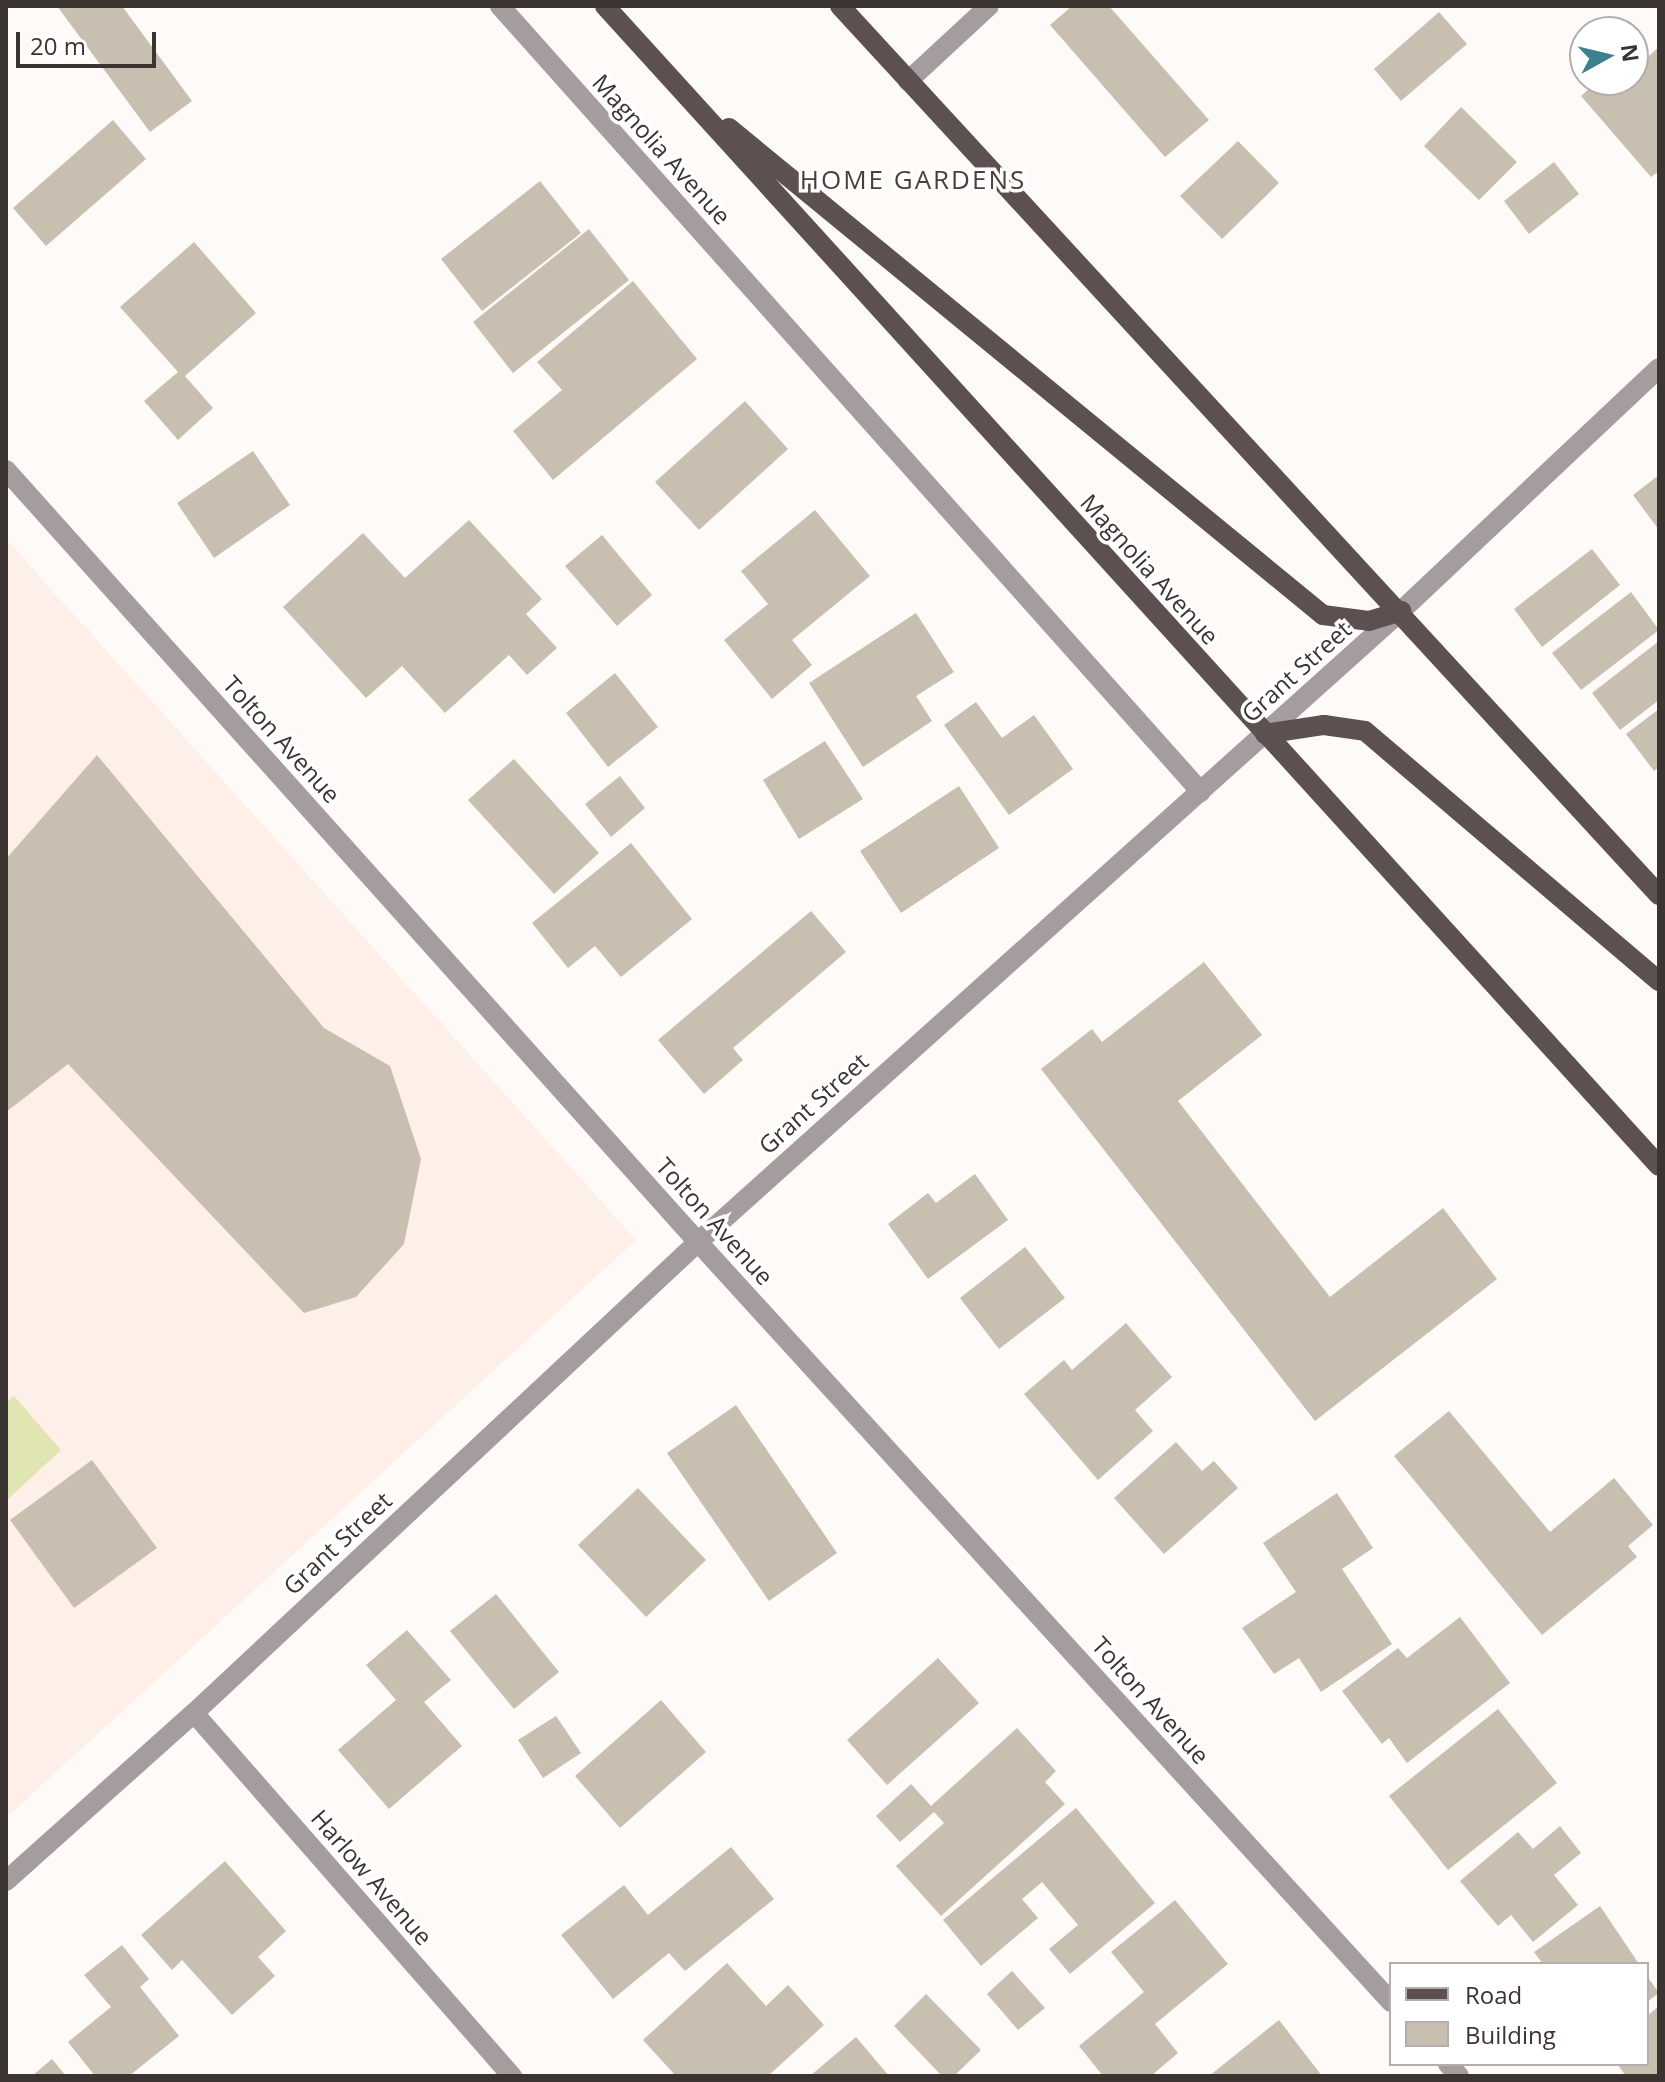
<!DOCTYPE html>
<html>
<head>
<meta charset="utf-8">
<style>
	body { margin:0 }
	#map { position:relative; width:1665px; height:2082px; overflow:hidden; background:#fdfaf8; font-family:"Open Sans",sans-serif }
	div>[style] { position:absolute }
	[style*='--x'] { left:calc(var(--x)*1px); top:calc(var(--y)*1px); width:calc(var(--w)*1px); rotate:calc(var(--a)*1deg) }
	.built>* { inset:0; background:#feefe8 }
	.green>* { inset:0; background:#e1e5b1 }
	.building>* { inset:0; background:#c8bfb1 }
	.street>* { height:20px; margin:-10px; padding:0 10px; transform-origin:10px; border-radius:10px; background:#a49c9d }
	.primary>* { height:20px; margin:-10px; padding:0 10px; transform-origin:10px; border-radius:10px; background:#5d5051 }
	span { translate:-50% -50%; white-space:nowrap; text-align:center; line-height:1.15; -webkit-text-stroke:7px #fff; paint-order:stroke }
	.street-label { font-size:24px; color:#3b3431 }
	.neighbourhood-label { font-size:26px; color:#4c3f39; letter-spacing:2px }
	.frame { position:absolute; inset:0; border:8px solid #3b3431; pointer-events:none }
	.legend { position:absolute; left:1389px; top:1962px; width:260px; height:104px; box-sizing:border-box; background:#fff; border:2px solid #b1aead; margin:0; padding:10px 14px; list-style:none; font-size:24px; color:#3b3431 }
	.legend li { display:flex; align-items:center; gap:16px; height:40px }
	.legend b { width:40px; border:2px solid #b1aead }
	.north { position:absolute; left:1569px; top:16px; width:80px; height:80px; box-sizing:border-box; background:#fff; border:2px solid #b1aead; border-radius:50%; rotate:82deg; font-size:22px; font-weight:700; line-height:32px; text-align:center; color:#3b3431 }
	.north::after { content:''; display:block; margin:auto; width:28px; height:36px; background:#3c818d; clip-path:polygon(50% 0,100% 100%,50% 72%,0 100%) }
	.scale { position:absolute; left:16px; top:32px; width:140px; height:36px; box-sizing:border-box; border:4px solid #3b3431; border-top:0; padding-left:10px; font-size:24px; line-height:28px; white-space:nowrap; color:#3b3431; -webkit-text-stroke:6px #fff; paint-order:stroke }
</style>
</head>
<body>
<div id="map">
	<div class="built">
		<i style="clip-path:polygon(6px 539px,636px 1240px,6px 1818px)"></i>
	</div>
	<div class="green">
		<i style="clip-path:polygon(14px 1396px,61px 1450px,6px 1501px,6px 1403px)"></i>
	</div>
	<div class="building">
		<i style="clip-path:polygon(57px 6px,122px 6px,192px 101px,150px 132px)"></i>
		<i style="clip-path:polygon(1072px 6px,1109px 6px,1209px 120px,1165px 157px,1050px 25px)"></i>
		<i style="clip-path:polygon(1439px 12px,1467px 44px,1401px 101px,1374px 69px)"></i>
		<i style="clip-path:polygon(1659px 47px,1659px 171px,1651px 177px,1581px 96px,1599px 80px,1633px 80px,1633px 70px)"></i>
		<i style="clip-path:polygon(1461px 107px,1517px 162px,1479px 200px,1424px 146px)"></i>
		<i style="clip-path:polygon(113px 120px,146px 159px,46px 246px,13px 208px)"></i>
		<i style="clip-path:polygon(1238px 141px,1279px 183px,1222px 239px,1180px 196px)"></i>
		<i style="clip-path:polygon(1554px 162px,1579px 194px,1529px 234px,1504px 201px)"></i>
		<i style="clip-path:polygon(540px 181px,581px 233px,482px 311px,441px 259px)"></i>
		<i style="clip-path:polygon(589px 229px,629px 280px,513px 373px,473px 322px)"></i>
		<i style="clip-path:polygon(194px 242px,256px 313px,185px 376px,213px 408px,178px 440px,144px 401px,178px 372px,120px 307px)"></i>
		<i style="clip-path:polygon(633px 281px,697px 359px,553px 480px,513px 431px,562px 390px,537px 362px)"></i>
		<i style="clip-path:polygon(745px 401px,788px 449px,699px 530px,655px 482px)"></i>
		<i style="clip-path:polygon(253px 451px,290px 505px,214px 558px,177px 503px)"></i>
		<i style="clip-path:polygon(1659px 475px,1659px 530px,1633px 495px)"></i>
		<i style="clip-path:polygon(815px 510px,870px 576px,792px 640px,812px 665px,772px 699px,724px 640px,768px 604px,741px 571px)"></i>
		<i style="clip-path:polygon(469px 520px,542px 599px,526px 614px,557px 648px,527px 675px,509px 655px,445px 713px,402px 666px,366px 698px,283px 607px,363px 533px,405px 578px)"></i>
		<i style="clip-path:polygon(602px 535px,652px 595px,617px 626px,565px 566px)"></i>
		<i style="clip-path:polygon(1592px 549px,1620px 585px,1542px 647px,1514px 609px)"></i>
		<i style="clip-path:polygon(1631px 592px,1659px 630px,1581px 690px,1552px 653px)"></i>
		<i style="clip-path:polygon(916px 613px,954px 672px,916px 696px,932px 721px,863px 767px,809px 683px)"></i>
		<i style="clip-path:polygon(1659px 641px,1659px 700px,1620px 730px,1592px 693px)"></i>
		<i style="clip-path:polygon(615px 673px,658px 727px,608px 767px,566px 713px)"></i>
		<i style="clip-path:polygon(976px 702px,1002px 738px,1034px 715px,1073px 769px,1009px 815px,944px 725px)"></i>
		<i style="clip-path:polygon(1659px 709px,1659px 767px,1654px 771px,1626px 734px)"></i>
		<i style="clip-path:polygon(825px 741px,863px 799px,799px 839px,763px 780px)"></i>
		<i style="clip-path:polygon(97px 755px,324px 1028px,390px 1066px,421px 1159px,404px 1244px,356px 1297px,304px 1313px,68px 1064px,6px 1112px,6px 859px)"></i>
		<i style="clip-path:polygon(514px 759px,599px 853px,554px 894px,468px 800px)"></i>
		<i style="clip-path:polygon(620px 776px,645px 808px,611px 837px,585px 804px)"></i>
		<i style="clip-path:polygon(959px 786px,999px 848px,901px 913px,860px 851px)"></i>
		<i style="clip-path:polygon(631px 843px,692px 919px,621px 977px,595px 946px,568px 968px,532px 923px)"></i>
		<i style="clip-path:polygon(811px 911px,846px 952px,733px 1048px,743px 1060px,704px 1094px,658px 1040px)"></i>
		<i style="clip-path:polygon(1204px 962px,1262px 1035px,1178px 1101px,1330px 1297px,1443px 1208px,1497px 1279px,1315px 1421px,1041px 1069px,1092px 1029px,1102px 1042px)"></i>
		<i style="clip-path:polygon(975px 1174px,1008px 1220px,928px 1279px,888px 1224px,928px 1193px,936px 1203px)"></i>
		<i style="clip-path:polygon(1025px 1247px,1065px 1298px,999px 1349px,960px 1298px)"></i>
		<i style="clip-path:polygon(1126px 1323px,1172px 1377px,1135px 1410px,1153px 1431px,1098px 1480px,1024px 1394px,1064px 1360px,1072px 1370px)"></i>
		<i style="clip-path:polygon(736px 1405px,837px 1553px,769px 1601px,667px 1453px)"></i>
		<i style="clip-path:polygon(1449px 1411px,1550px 1532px,1614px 1478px,1653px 1525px,1628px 1546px,1637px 1557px,1542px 1635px,1394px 1456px)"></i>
		<i style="clip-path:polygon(1176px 1442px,1202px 1471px,1214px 1461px,1238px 1488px,1164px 1554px,1114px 1498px)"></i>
		<i style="clip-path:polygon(92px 1460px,157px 1548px,74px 1608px,10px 1520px)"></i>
		<i style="clip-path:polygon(638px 1488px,706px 1560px,646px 1617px,578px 1545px)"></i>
		<i style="clip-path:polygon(1337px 1493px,1373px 1548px,1342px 1569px,1392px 1644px,1321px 1692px,1299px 1658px,1274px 1674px,1242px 1628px,1296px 1592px,1263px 1543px)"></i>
		<i style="clip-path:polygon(496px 1594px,559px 1672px,514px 1709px,450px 1631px)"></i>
		<i style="clip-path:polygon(1460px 1617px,1510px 1683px,1407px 1763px,1389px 1738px,1382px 1744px,1342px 1691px,1398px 1648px,1407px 1658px)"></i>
		<i style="clip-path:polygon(407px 1630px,451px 1680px,424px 1702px,462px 1746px,389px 1809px,338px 1750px,396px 1700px,366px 1665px)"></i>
		<i style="clip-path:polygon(938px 1658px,979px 1703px,887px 1785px,847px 1740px)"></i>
		<i style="clip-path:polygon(661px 1700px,706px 1752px,620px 1828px,575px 1776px)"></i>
		<i style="clip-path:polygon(1498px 1709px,1557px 1783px,1448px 1870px,1389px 1796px)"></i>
		<i style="clip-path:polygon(556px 1716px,581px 1753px,543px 1778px,518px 1740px)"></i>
		<i style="clip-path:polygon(1017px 1728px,1056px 1771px,1045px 1782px,1065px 1804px,941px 1916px,896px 1866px,944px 1823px,934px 1812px,900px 1842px,876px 1816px,911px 1784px,931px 1806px)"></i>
		<i style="clip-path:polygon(1076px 1808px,1155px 1903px,1070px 1974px,1049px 1949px,1078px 1925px,1042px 1882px,1022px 1899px,1038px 1918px,981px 1966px,943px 1920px)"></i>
		<i style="clip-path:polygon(1560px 1826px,1581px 1853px,1554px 1875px,1578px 1905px,1533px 1942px,1511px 1915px,1498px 1926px,1460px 1881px,1518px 1832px,1533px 1849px)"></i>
		<i style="clip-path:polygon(731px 1847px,774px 1899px,685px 1971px,669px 1953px,613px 1999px,561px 1935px,624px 1885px,648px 1915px)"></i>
		<i style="clip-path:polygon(225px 1861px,286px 1931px,258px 1957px,275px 1976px,232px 2015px,182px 1960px,172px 1970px,141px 1935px)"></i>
		<i style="clip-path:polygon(1175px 1900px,1228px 1964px,1155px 2024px,1178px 2053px,1151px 2076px,1103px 2076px,1079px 2046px,1144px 1992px,1111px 1952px)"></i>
		<i style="clip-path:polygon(1600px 1906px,1639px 1964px,1543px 1964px,1534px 1952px)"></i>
		<i style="clip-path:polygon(122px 1945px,149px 1979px,140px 1987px,179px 2036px,129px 2076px,95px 2076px,68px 2042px,111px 2007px,84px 1975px)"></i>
		<i style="clip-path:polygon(727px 1963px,766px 2006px,788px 1985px,824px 2025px,768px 2076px,676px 2076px,643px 2040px)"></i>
		<i style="clip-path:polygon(1012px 1971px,1045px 2008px,1018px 2030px,987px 1994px)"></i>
		<i style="clip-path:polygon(1647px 1976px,1659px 1993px,1647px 2002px)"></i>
		<i style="clip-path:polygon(926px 1994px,981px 2050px,954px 2076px,942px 2076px,894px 2026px)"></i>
		<i style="clip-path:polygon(1659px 2006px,1659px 2076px,1626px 2076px,1617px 2064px,1647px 2064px,1647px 2016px)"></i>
		<i style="clip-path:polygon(1279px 2020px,1322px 2076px,1209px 2076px)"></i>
		<i style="clip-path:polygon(856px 2037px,889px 2076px,810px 2076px)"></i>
		<i style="clip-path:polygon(52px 2059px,66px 2076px,32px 2076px)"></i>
	</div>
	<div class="street">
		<i style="--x:500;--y:6;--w:1053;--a:48.27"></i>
		<i style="--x:908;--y:81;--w:110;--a:-42.8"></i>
		<i style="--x:6;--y:470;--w:1037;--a:48.13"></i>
		<i style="--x:698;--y:1242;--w:1029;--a:47.64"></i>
		<i style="--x:194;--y:1713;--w:483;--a:48.8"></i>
		<i style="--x:6;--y:1881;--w:252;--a:-41.8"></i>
		<i style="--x:194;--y:1713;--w:690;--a:-43.06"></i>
		<i style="--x:698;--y:1242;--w:945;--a:-41.91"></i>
		<i style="--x:1401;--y:611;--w:354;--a:-43.3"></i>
		<i style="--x:1448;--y:2064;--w:16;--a:47"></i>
	</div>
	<div class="primary">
		<i style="--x:605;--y:6;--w:1567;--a:47.74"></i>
		<i style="--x:840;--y:6;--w:1209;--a:47.35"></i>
		<i style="--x:729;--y:128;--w:768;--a:39.35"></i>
		<i style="--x:1323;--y:615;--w:46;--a:7.4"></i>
		<i style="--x:1369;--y:621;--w:34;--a:-17"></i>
		<i style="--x:1265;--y:734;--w:60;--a:-8.7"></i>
		<i style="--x:1324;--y:725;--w:41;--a:8.3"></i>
		<i style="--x:1365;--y:731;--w:386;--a:40.4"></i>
	</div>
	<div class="street-label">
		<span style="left:662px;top:149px;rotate:48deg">Magnolia Avenue</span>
		<span style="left:1150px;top:569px;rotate:48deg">Magnolia Avenue</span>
		<span style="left:1296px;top:671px;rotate:-42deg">Grant Street</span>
		<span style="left:282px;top:739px;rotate:48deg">Tolton Avenue</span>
		<span style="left:813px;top:1103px;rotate:-42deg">Grant Street</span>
		<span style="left:715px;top:1221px;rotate:48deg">Tolton Avenue</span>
		<span style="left:337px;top:1543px;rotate:-43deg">Grant Street</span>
		<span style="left:1151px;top:1700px;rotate:48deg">Tolton Avenue</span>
		<span style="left:372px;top:1877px;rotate:49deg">Harlow Avenue</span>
	</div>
	<div class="neighbourhood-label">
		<span style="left:913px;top:180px">HOME GARDENS</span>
	</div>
	<div class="frame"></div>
	<ul class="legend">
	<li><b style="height:10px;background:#5d5051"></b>Road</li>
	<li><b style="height:22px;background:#c8bfb1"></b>Building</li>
	</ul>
	<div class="north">N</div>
	<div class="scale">20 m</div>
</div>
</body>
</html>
